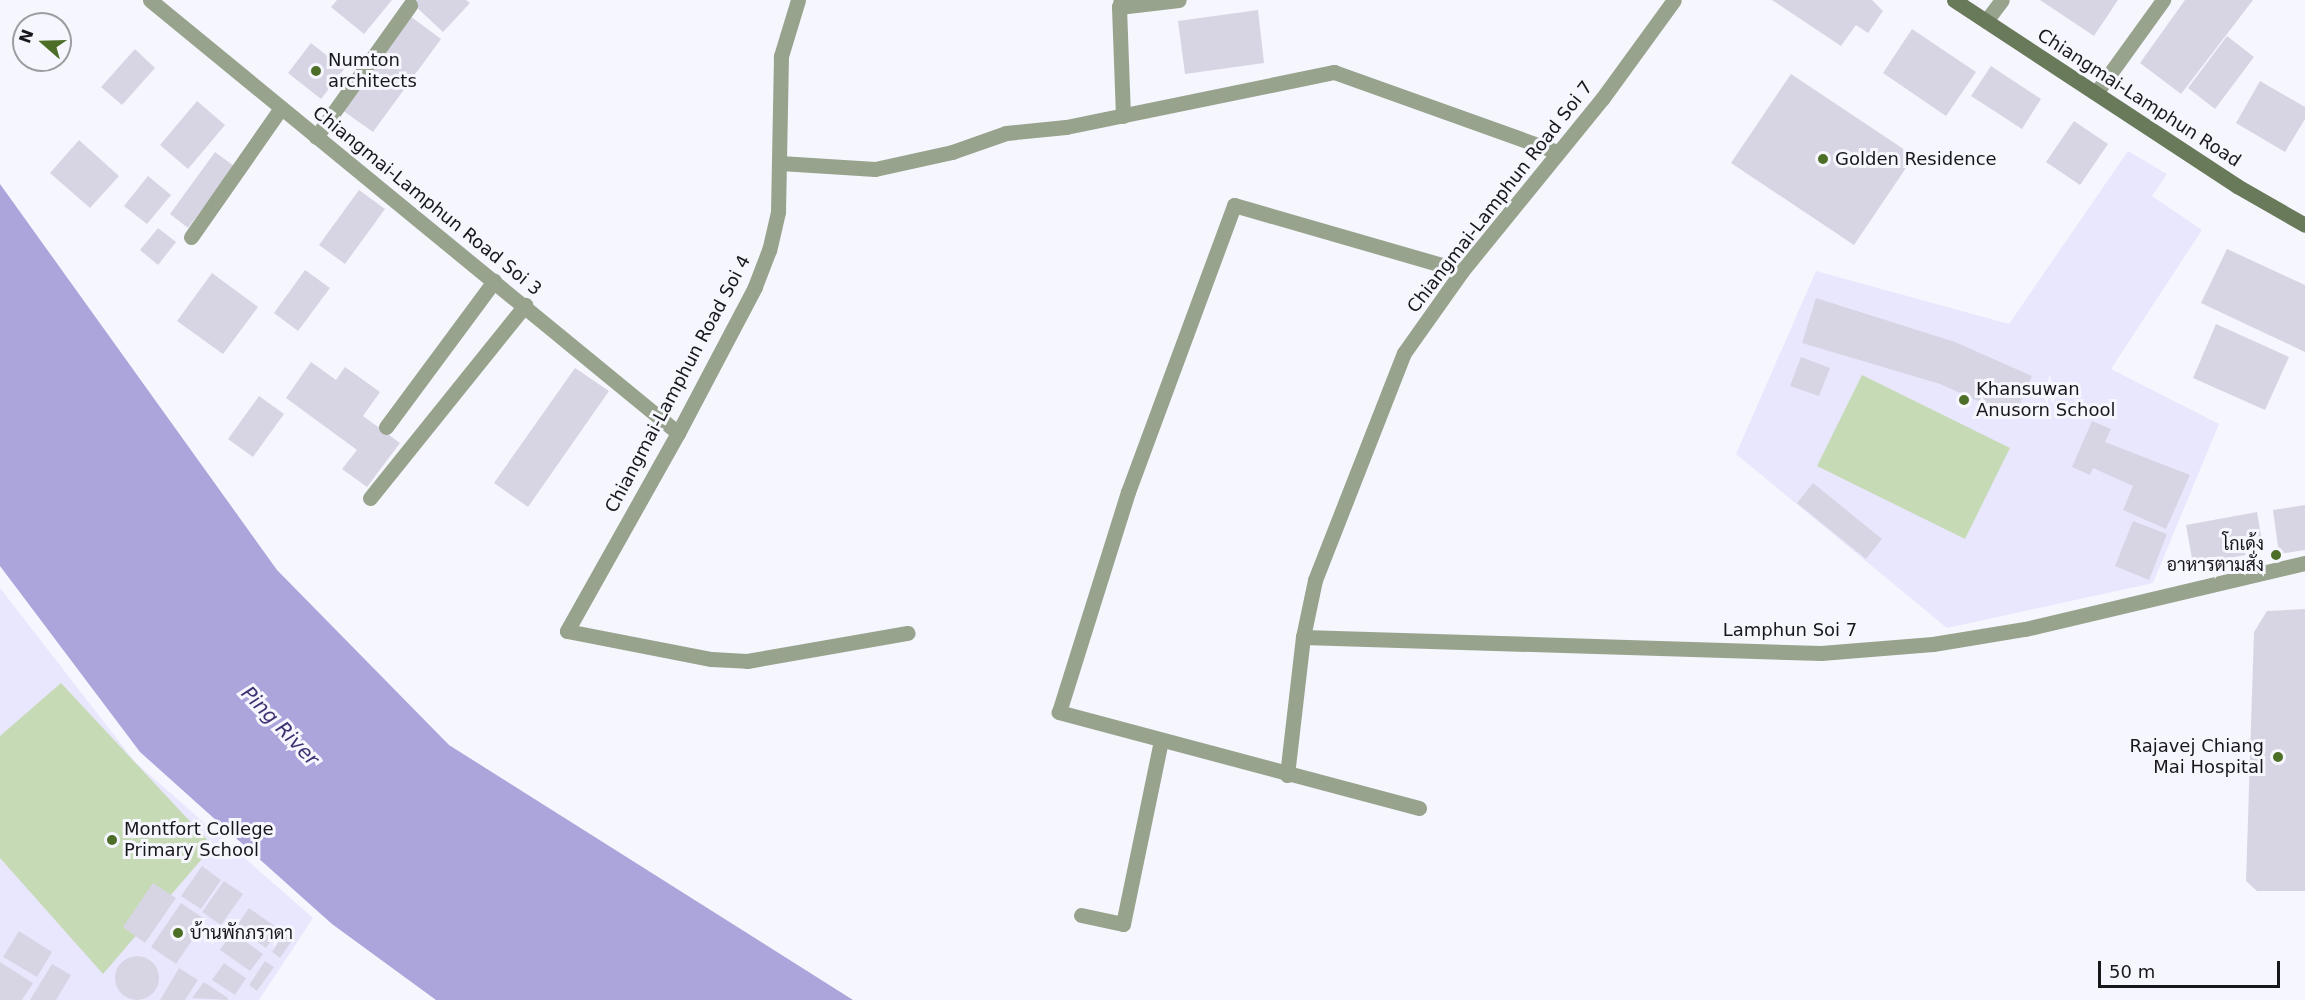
<!DOCTYPE html>
<html>
<head>
<meta charset="utf-8">
<style>
	body { margin:0 }
	#map { position:relative; width:2305px; height:1000px; overflow:hidden; background:#f6f6fe; font-family:"DejaVu Sans",Sarabun,sans-serif }
	div>[style] { position:absolute }
	[style*='--x'] { left:calc(var(--x)*1px); top:calc(var(--y)*1px); width:calc(var(--w)*1px); rotate:calc(var(--a)*1deg) }
	.built>* { inset:0; background:#e9e7fd }
	.green>* { inset:0; background:#c7dab6 }
	.water>* { inset:0; background:#aca5db }
	.building>* { inset:0; background:#d7d5e4 }
	.round { border-radius:50% }
	.street>* { height:15px; margin:-7.5px; padding:0 7.5px; transform-origin:7.5px; border-radius:7.5px; background:#97a38d }
	.secondary>* { height:15px; margin:-7.5px; padding:0 7.5px; transform-origin:7.5px; border-radius:7.5px; background:#697a5a }
	.dots>* { width:16px; height:16px; translate:-50% -50%; box-sizing:border-box; border:3px solid #f6f6fe; border-radius:50% }
	span { translate:-50% -50%; white-space:nowrap; text-align:center; line-height:1.15; -webkit-text-stroke:6px #f6f6fe; paint-order:stroke }
	.poi-label { font-size:18px; color:#18171c }
	.left { translate:0 -50%; text-align:left }
	.right { translate:-100% -50%; text-align:right }
	.street-label { font-size:18px; color:#18171c }
	.water-label { font-size:20px; color:#3f3171; font-style:italic }
	.north { position:absolute; left:12px; top:12px; width:60px; height:60px; box-sizing:border-box; background:#f6f6fe; border:2px solid #9d9da4; border-radius:50%; rotate:290deg; font-size:16px; font-weight:700; line-height:24px; text-align:center; color:#18171c }
	.north::after { content:''; display:block; margin:auto; width:21px; height:27px; background:#4c6e26; clip-path:polygon(50% 0,100% 100%,50% 72%,0 100%) }
	.scale { position:absolute; left:2098px; top:961px; width:182px; height:27px; box-sizing:border-box; border:3px solid #18171c; border-top:0; padding-left:8px; font-size:18px; line-height:21px; white-space:nowrap; color:#18171c; -webkit-text-stroke:4px #f6f6fe; paint-order:stroke }
</style>
</head>
<body>
<div id="map">
	<div class="built">
		<i style="clip-path:polygon(2128px 151px,2167px 174px,2152px 196px,2202px 230px,2111px 369px,2219px 424px,2153px 583px,1947px 628px,1736px 454px,1816px 271px,2009px 324px)"></i>
		<i style="clip-path:polygon(0 588px,135px 762px,313px 918px,259px 1000px,0 1000px)"></i>
	</div>
	<div class="green">
		<i style="clip-path:polygon(1862px 375px,2010px 448px,1965px 539px,1817px 466px)"></i>
		<i style="clip-path:polygon(61px 683px,213px 846px,103px 974px,0 858px,0 736px)"></i>
	</div>
	<div class="water">
		<i style="clip-path:polygon(0 184px,277px 570px,449px 745px,853px 1000px,436px 1000px,332px 924px,140px 752px,0 566px)"></i>
	</div>
	<div class="building">
		<i style="clip-path:polygon(337px 0,392px 0,364px 34px,331px 7px)"></i>
		<i style="clip-path:polygon(415px 0,466px 0,470px 3px,443px 32px,412px 3px)"></i>
		<i style="clip-path:polygon(1772px 0,1872px 0,1883px 11px,1868px 33px,1856px 25px,1841px 46px)"></i>
		<i style="clip-path:polygon(2040px 0,2118px 0,2094px 36px)"></i>
		<i style="clip-path:polygon(2185px 0,2253px 0,2181px 94px,2140px 63px)"></i>
		<i style="clip-path:polygon(1258px 10px,1264px 63px,1185px 74px,1178px 21px)"></i>
		<i style="clip-path:polygon(410px 16px,441px 39px,373px 132px,342px 110px)"></i>
		<i style="clip-path:polygon(1912px 29px,1976px 72px,1946px 116px,1883px 73px)"></i>
		<i style="clip-path:polygon(2227px 36px,2254px 57px,2215px 109px,2188px 88px)"></i>
		<i style="clip-path:polygon(311px 43px,344px 69px,321px 99px,288px 73px)"></i>
		<i style="clip-path:polygon(135px 49px,155px 68px,122px 105px,101px 87px)"></i>
		<i style="clip-path:polygon(1991px 66px,2041px 99px,2022px 129px,1971px 96px)"></i>
		<i style="clip-path:polygon(1791px 74px,1914px 156px,1854px 245px,1731px 163px)"></i>
		<i style="clip-path:polygon(2260px 81px,2305px 107px,2305px 119px,2285px 152px,2236px 123px)"></i>
		<i style="clip-path:polygon(197px 101px,225px 125px,188px 169px,160px 145px)"></i>
		<i style="clip-path:polygon(2074px 121px,2108px 144px,2080px 185px,2046px 162px)"></i>
		<i style="clip-path:polygon(79px 140px,119px 176px,90px 208px,50px 173px)"></i>
		<i style="clip-path:polygon(215px 152px,234px 166px,188px 228px,170px 214px)"></i>
		<i style="clip-path:polygon(148px 176px,171px 195px,147px 224px,124px 206px)"></i>
		<i style="clip-path:polygon(359px 190px,385px 209px,345px 264px,319px 245px)"></i>
		<i style="clip-path:polygon(158px 228px,176px 242px,158px 265px,140px 250px)"></i>
		<i style="clip-path:polygon(2227px 249px,2305px 285px,2305px 352px,2201px 303px)"></i>
		<i style="clip-path:polygon(305px 270px,330px 288px,298px 331px,274px 313px)"></i>
		<i style="clip-path:polygon(212px 273px,258px 307px,223px 354px,177px 321px)"></i>
		<i style="clip-path:polygon(1816px 298px,1955px 342px,2032px 376px,2014px 417px,1940px 384px,1802px 343px)"></i>
		<i style="clip-path:polygon(2216px 324px,2289px 357px,2265px 410px,2193px 378px)"></i>
		<i style="clip-path:polygon(1801px 357px,1830px 368px,1819px 396px,1790px 386px)"></i>
		<i style="clip-path:polygon(311px 362px,336px 380px,345px 367px,380px 392px,363px 416px,400px 443px,367px 487px,342px 469px,357px 450px,286px 398px)"></i>
		<i style="clip-path:polygon(575px 368px,609px 391px,528px 507px,494px 483px)"></i>
		<i style="clip-path:polygon(259px 396px,284px 414px,253px 457px,228px 439px)"></i>
		<i style="clip-path:polygon(2092px 421px,2111px 429px,2105px 442px,2190px 475px,2166px 529px,2123px 510px,2133px 486px,2093px 468px,2090px 475px,2072px 467px)"></i>
		<i style="clip-path:polygon(1813px 483px,1882px 539px,1866px 559px,1797px 503px)"></i>
		<i style="clip-path:polygon(2305px 505px,2305px 550px,2279px 554px,2273px 510px)"></i>
		<i style="clip-path:polygon(2257px 512px,2264px 552px,2193px 564px,2186px 525px)"></i>
		<i style="clip-path:polygon(2133px 521px,2167px 534px,2149px 580px,2115px 566px)"></i>
		<i style="clip-path:polygon(2305px 609px,2305px 891px,2257px 891px,2246px 881px,2254px 632px,2267px 611px)"></i>
		<i style="clip-path:polygon(202px 866px,221px 880px,201px 909px,181px 896px)"></i>
		<i style="clip-path:polygon(224px 881px,243px 894px,221px 925px,202px 912px)"></i>
		<i style="clip-path:polygon(153px 883px,176px 898px,145px 943px,123px 927px)"></i>
		<i style="clip-path:polygon(181px 903px,206px 920px,176px 964px,151px 947px)"></i>
		<i style="clip-path:polygon(249px 908px,279px 929px,266px 948px,236px 927px)"></i>
		<i style="clip-path:polygon(287px 930px,295px 936px,280px 958px,272px 952px)"></i>
		<i style="clip-path:polygon(19px 931px,52px 952px,37px 977px,3px 957px)"></i>
		<i style="clip-path:polygon(232px 932px,263px 954px,250px 971px,220px 950px)"></i>
		<i class="round" style="left:115px;top:956px;width:44px;height:44px"></i>
		<i style="clip-path:polygon(265px 961px,274px 967px,257px 991px,249px 985px)"></i>
		<i style="clip-path:polygon(0 962px,33px 983px,22px 1000px,0 1000px)"></i>
		<i style="clip-path:polygon(224px 963px,246px 978px,235px 995px,212px 980px)"></i>
		<i style="clip-path:polygon(52px 964px,71px 975px,56px 1000px,30px 1000px)"></i>
		<i style="clip-path:polygon(179px 968px,198px 980px,185px 1000px,160px 1000px)"></i>
		<i style="clip-path:polygon(204px 982px,228px 998px,227px 1000px,192px 998px)"></i>
	</div>
	<div class="street">
		<i style="--x:150;--y:0;--w:683;--a:39.35"></i>
		<i style="--x:798;--y:0;--w:59;--a:106.9"></i>
		<i style="--x:781;--y:56;--w:156;--a:91.1"></i>
		<i style="--x:778;--y:212;--w:39;--a:103"></i>
		<i style="--x:769;--y:250;--w:40;--a:111"></i>
		<i style="--x:755;--y:287;--w:165;--a:117.8"></i>
		<i style="--x:678;--y:433;--w:227;--a:119.3"></i>
		<i style="--x:567;--y:631;--w:147;--a:11"></i>
		<i style="--x:711;--y:659;--w:36;--a:3"></i>
		<i style="--x:747;--y:661;--w:163;--a:-9.9"></i>
		<i style="--x:1121;--y:0;--w:7;--a:106"></i>
		<i style="--x:1119;--y:7;--w:60;--a:-6.7"></i>
		<i style="--x:1119;--y:7;--w:109;--a:87.9"></i>
		<i style="--x:1986;--y:21;--w:26;--a:-53"></i>
		<i style="--x:2096;--y:93;--w:115;--a:-54.2"></i>
		<i style="--x:316;--y:137;--w:162;--a:-54.5"></i>
		<i style="--x:780;--y:163;--w:95;--a:3.6"></i>
		<i style="--x:875;--y:169;--w:79;--a:-12.4"></i>
		<i style="--x:952;--y:152;--w:57;--a:-19.4"></i>
		<i style="--x:1006;--y:133;--w:60;--a:-5.7"></i>
		<i style="--x:1066;--y:127;--w:274;--a:-11.6"></i>
		<i style="--x:1334;--y:72;--w:238;--a:19.7"></i>
		<i style="--x:191;--y:237;--w:157;--a:-55.1"></i>
		<i style="--x:386;--y:427;--w:182;--a:-53.5"></i>
		<i style="--x:370;--y:498;--w:248;--a:-51.2"></i>
		<i style="--x:1303;--y:637;--w:518;--a:1.77"></i>
		<i style="--x:1821;--y:653;--w:112;--a:-4.6"></i>
		<i style="--x:1933;--y:644;--w:93;--a:-9.3"></i>
		<i style="--x:2025;--y:629;--w:288;--a:-13.3"></i>
		<i style="--x:1287;--y:775;--w:139;--a:-83.4"></i>
		<i style="--x:1303;--y:637;--w:58;--a:-78.1"></i>
		<i style="--x:1315;--y:580;--w:244;--a:-68.6"></i>
		<i style="--x:1404;--y:353;--w:100;--a:-54.7"></i>
		<i style="--x:1462;--y:271;--w:222;--a:-50.9"></i>
		<i style="--x:1602;--y:99;--w:122;--a:-54"></i>
		<i style="--x:1419;--y:808;--w:373;--a:-165.1"></i>
		<i style="--x:1059;--y:712;--w:231;--a:-72.6"></i>
		<i style="--x:1128;--y:492;--w:306;--a:-69.7"></i>
		<i style="--x:1234;--y:205;--w:237;--a:16.1"></i>
		<i style="--x:1081;--y:915;--w:43;--a:12.1"></i>
		<i style="--x:1123;--y:924;--w:188;--a:-78.3"></i>
	</div>
	<div class="secondary">
		<i style="--x:1954;--y:0;--w:339;--a:33.3"></i>
		<i style="--x:2237;--y:186;--w:78;--a:29.8"></i>
	</div>
	<div class="dots">
		<i style="left:316px;top:71px;background:#4c6e26"></i>
		<i style="left:1823px;top:159px;background:#4c6e26"></i>
		<i style="left:1964px;top:400px;background:#4c6e26"></i>
		<i style="left:2276px;top:555px;background:#4c6e26"></i>
		<i style="left:2278px;top:757px;background:#4c6e26"></i>
		<i style="left:112px;top:840px;background:#4c6e26"></i>
		<i style="left:178px;top:933px;background:#4c6e26"></i>
	</div>
	<div class="poi-label">
		<span class="left" style="left:328px;top:71px">Numton<br>architects</span>
		<span class="left" style="left:1835px;top:159px">Golden Residence</span>
		<span class="left" style="left:1976px;top:400px">Khansuwan<br>Anusorn School</span>
		<span class="right" style="left:2264px;top:555px">โกเด้ง<br>อาหารตามสั่ง</span>
		<span class="right" style="left:2264px;top:757px">Rajavej Chiang<br>Mai Hospital</span>
		<span class="left" style="left:124px;top:840px">Montfort College<br>Primary School</span>
		<span class="left" style="left:190px;top:933px">บ้านพักภราดา</span>
	</div>
	<div class="street-label">
		<span style="left:2139px;top:98px;rotate:33deg">Chiangmai-Lamphun Road</span>
		<span style="left:1500px;top:197px;rotate:-52deg">Chiangmai-Lamphun Road Soi 7</span>
		<span style="left:427px;top:201px;rotate:39deg">Chiangmai-Lamphun Road Soi 3</span>
		<span style="left:678px;top:384px;rotate:-62deg">Chiangmai-Lamphun Road Soi 4</span>
		<span style="left:1790px;top:630px">Lamphun Soi 7</span>
	</div>
	<div class="water-label">
		<span style="left:280px;top:726px;rotate:46deg">Ping River</span>
	</div>
	<div class="north">N</div>
	<div class="scale">50 m</div>
</div>
</body>
</html>
